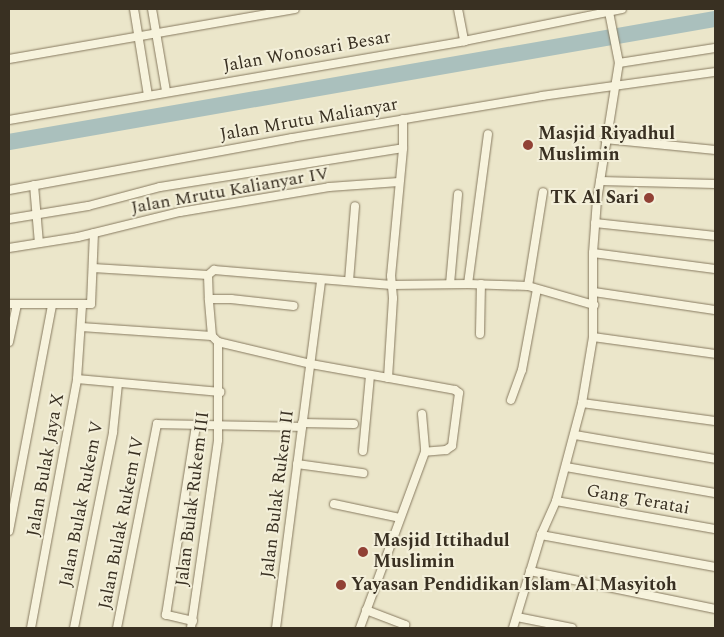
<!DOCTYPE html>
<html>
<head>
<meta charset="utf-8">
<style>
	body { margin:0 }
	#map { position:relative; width:724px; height:637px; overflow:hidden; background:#ebe6ca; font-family:Spectral,serif }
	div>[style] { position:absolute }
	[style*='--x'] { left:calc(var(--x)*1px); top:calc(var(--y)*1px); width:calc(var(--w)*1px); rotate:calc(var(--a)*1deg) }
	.river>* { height:16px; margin:-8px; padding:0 8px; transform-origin:8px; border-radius:8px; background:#aac0bd }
	.roads { filter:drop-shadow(0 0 1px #877a60) drop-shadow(0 0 1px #877a60) }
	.minor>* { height:8px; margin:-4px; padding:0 4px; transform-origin:4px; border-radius:4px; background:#f7f3dd }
	.dots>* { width:14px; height:14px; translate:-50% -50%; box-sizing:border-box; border:2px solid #f3efd9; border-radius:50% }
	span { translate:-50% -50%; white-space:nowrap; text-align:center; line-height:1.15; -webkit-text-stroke:4px #f3efd9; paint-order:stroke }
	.street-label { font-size:18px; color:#393022 }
	.poi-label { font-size:18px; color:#393022; font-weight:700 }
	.left { translate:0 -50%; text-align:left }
	.right { translate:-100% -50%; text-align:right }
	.frame { position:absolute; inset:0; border:10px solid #393022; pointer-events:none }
</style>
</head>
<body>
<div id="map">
	<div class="river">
		<i style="--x:9;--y:142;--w:717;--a:-9.88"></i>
	</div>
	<div class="roads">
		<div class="minor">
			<i style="--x:134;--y:9;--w:87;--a:80.8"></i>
			<i style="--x:152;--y:9;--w:83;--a:80.3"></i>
			<i style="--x:458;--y:9;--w:33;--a:79"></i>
			<i style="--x:9;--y:59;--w:290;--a:-9.9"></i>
			<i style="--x:619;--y:63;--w:97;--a:-8.9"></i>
			<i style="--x:9;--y:120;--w:462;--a:-9.8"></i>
			<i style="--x:464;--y:41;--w:161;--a:-11.4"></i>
			<i style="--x:605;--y:139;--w:111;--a:5.7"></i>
			<i style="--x:600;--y:181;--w:115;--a:1.5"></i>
			<i style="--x:34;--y:185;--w:58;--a:85.1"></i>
			<i style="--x:9;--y:190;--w:288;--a:-10.4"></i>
			<i style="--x:292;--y:138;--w:254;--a:-9.5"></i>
			<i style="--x:542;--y:96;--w:175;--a:-7.9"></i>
			<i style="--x:9;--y:219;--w:80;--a:-9.3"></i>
			<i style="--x:88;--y:206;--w:74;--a:-14.8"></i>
			<i style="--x:160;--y:187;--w:246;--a:-9.1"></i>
			<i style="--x:595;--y:223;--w:121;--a:6.2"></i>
			<i style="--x:9;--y:248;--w:70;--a:-9.1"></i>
			<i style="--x:78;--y:237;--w:105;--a:-13.8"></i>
			<i style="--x:180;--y:212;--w:151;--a:-9.5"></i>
			<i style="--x:329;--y:187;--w:70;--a:-4.1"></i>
			<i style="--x:593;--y:253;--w:123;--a:7.5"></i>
			<i style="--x:93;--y:268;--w:115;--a:3.5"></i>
			<i style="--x:208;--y:275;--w:8;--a:-40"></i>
			<i style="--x:214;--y:270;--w:178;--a:4.8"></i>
			<i style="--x:391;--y:285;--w:77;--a:-0.7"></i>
			<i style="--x:468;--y:284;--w:60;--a:1.9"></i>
			<i style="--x:528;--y:286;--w:69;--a:16.1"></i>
			<i style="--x:208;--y:275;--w:24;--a:88"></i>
			<i style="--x:349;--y:281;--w:75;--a:-85.4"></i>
			<i style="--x:450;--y:284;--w:90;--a:-84.9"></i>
			<i style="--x:468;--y:284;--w:151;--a:-82.4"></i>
			<i style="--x:528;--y:286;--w:95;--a:-80.9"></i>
			<i style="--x:594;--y:292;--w:122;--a:8.5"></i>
			<i style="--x:9;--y:304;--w:82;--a:0"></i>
			<i style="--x:91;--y:304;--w:71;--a:-87.6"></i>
			<i style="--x:81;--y:327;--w:131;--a:3.9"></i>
			<i style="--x:212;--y:336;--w:8;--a:45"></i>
			<i style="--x:218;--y:342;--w:96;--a:13.3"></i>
			<i style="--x:311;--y:364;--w:146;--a:10.2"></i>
			<i style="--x:455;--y:390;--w:5;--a:37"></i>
			<i style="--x:459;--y:393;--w:53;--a:97.5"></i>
			<i style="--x:452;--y:446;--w:7;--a:146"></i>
			<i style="--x:446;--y:450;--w:21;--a:175"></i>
			<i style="--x:425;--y:452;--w:188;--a:110.3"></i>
			<i style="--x:480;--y:334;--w:50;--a:-88.9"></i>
			<i style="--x:212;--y:336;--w:37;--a:-95"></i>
			<i style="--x:209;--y:299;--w:22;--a:0"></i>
			<i style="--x:231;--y:299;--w:63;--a:6.3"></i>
			<i style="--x:593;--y:337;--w:123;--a:7.9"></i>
			<i style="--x:9;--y:342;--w:38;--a:-78"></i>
			<i style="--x:388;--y:378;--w:80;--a:-86.4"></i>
			<i style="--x:393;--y:298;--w:22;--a:-95"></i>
			<i style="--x:391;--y:276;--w:129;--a:-84.6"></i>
			<i style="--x:403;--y:148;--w:29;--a:-90"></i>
			<i style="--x:77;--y:379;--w:144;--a:5.2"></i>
			<i style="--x:511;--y:400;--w:32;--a:-70"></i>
			<i style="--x:522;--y:370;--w:82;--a:-79.5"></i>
			<i style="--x:582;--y:403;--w:134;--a:7.7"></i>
			<i style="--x:422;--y:414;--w:38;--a:85"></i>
			<i style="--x:302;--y:423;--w:52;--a:1.1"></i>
			<i style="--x:575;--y:435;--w:142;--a:9.7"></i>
			<i style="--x:363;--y:451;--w:76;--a:-84.7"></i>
			<i style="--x:297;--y:464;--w:67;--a:7.8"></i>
			<i style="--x:566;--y:467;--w:151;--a:9.9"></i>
			<i style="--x:556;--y:501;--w:161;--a:10"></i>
			<i style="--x:334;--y:504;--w:67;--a:12"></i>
			<i style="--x:9;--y:531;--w:230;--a:-79.2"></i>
			<i style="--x:541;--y:535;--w:177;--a:10.4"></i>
			<i style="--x:530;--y:571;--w:189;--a:11.6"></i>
			<i style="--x:366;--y:610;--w:42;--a:21"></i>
			<i style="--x:405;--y:625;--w:3;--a:108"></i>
			<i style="--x:517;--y:617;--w:56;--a:11.3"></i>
			<i style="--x:193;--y:621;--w:28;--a:-167"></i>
			<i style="--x:166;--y:615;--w:191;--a:-81"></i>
			<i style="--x:31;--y:628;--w:253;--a:-79.5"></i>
			<i style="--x:77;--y:379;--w:73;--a:-86.1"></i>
			<i style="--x:74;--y:628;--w:200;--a:-78.7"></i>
			<i style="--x:113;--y:432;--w:48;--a:-84.1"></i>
			<i style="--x:117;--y:628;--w:208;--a:-78.9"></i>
			<i style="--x:157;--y:424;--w:145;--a:1.2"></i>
			<i style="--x:191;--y:628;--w:190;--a:-81.8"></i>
			<i style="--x:218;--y:440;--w:98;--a:-90"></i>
			<i style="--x:276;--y:628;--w:351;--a:-82.6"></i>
			<i style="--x:513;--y:628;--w:97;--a:-73.2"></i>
			<i style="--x:541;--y:535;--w:37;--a:-66"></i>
			<i style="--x:556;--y:501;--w:101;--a:-75.1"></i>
			<i style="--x:582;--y:403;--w:67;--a:-80.5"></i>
			<i style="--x:593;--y:337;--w:84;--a:-90"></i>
			<i style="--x:593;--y:253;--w:53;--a:-85.7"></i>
			<i style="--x:597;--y:200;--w:139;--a:-80.9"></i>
			<i style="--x:619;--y:63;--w:52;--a:-101.1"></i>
		</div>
	</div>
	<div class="dots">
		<i style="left:528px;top:145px;background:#914135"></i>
		<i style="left:649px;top:198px;background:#914135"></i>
		<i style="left:363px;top:552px;background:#914135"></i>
		<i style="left:341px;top:585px;background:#914135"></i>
	</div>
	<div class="street-label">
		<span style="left:307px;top:52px;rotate:-10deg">Jalan Wonosari Besar</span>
		<span style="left:309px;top:120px;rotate:-10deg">Jalan Mrutu Malianyar</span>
		<span style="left:230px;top:191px;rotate:-10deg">Jalan Mrutu Kalianyar IV</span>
		<span style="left:46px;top:465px;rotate:-80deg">Jalan Bulak Jaya X</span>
		<span style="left:278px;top:494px;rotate:-83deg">Jalan Bulak Rukem II</span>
		<span style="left:193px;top:499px;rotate:-83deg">Jalan Bulak Rukem III</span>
		<span style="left:638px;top:500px;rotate:10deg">Gang Teratai</span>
		<span style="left:82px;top:504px;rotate:-79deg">Jalan Bulak Rukem V</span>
		<span style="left:122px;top:523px;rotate:-79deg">Jalan Bulak Rukem IV</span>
	</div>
	<div class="poi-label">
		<span class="left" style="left:538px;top:145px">Masjid Riyadhul<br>Muslimin</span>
		<span class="right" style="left:639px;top:198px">TK Al Sari</span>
		<span class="left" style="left:373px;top:552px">Masjid Ittihadul<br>Muslimin</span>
		<span class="left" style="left:351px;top:585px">Yayasan Pendidikan Islam Al Masyitoh</span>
	</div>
	<div class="frame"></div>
</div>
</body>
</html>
